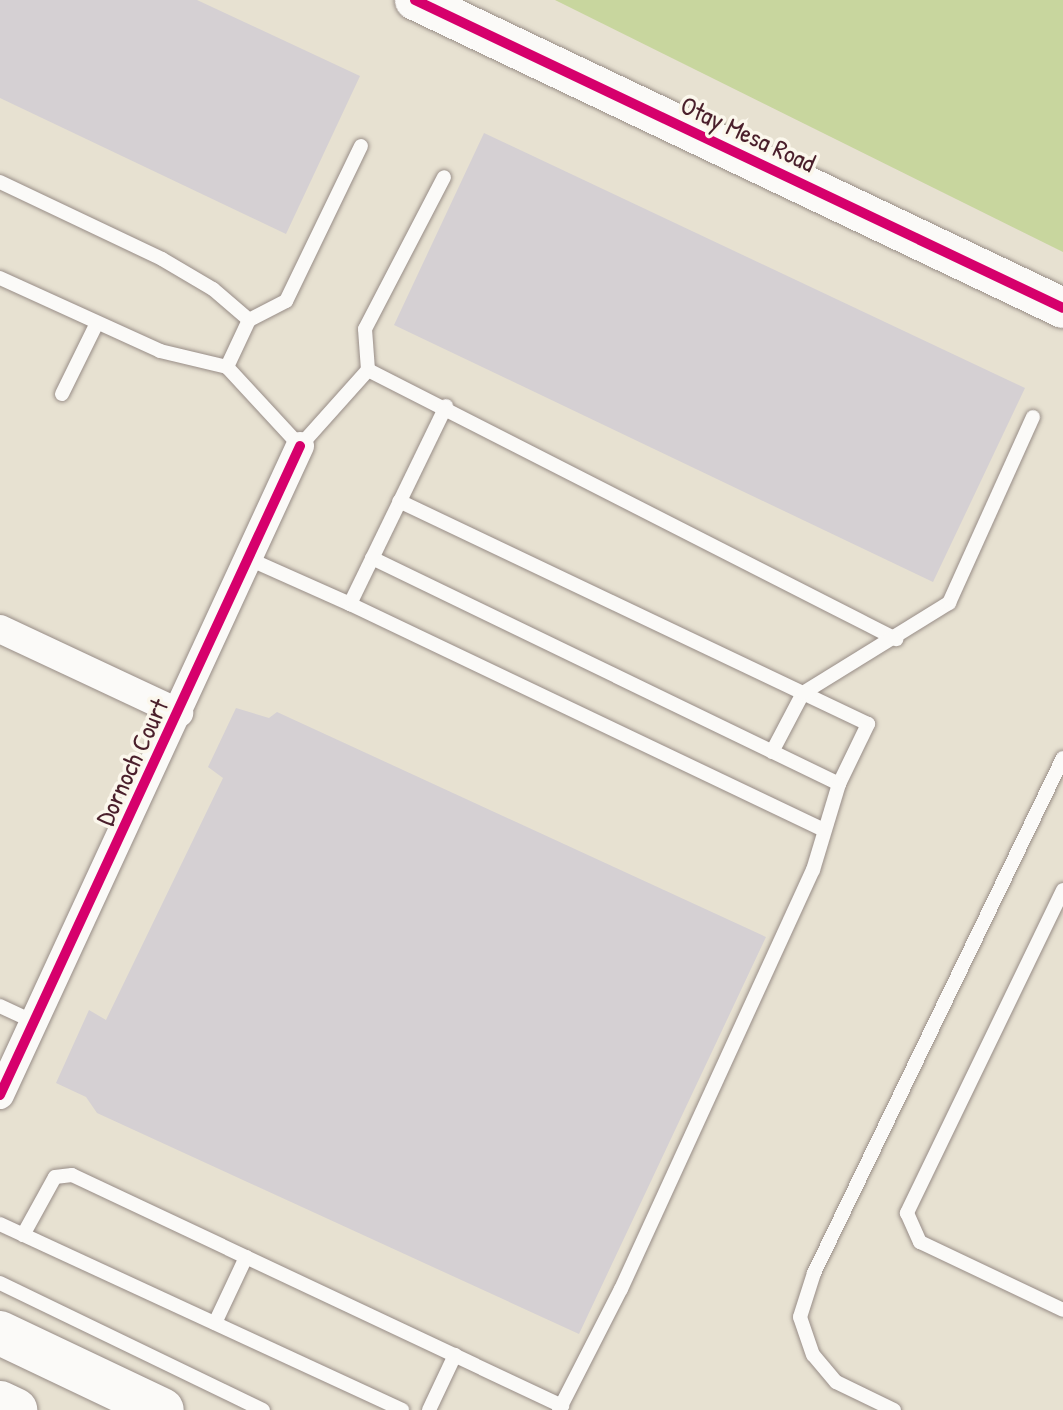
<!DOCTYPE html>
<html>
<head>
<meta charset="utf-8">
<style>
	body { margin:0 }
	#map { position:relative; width:1063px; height:1410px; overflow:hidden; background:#e7e1d1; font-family:"Patrick Hand",sans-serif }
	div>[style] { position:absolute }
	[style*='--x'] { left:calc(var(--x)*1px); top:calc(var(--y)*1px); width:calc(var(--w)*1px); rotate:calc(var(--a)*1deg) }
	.green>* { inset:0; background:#c8d69e }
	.building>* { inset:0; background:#d5d0d3 }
	.roads { filter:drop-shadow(0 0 2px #988d87) drop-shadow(0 0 2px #988d87) }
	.service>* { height:14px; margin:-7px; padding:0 7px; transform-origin:7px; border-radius:7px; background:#fbfaf8 }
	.minor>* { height:28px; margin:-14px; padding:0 14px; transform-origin:14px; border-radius:14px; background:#fbfaf8 }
	.secondary>* { height:40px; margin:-20px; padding:0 20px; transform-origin:20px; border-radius:20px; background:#fbfaf8 }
	.motorway>* { height:44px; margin:-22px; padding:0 22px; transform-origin:22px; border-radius:22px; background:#fbfaf8 }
	.cycleway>* { height:10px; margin:-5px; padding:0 5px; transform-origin:5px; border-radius:5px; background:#d6006c }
	span { translate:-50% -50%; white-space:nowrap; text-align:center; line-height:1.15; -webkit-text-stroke:7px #fbf7ec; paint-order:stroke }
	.street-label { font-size:26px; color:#4a1f2b }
</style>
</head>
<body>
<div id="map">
	<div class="green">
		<i style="clip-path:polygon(555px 0,1063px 0,1063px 252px)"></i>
	</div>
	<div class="building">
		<i style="clip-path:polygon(0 0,197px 0,360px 76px,286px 234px,0 98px)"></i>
		<i style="clip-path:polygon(484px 133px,1025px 388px,933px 582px,394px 325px)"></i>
		<i style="clip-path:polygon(236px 708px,269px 718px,277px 712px,766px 937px,579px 1334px,97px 1113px,86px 1097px,56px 1083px,89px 1010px,106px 1020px,223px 778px,208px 767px)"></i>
	</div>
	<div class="roads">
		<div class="service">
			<i style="--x:361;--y:146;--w:172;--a:115.8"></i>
			<i style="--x:286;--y:301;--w:42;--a:152.8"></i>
			<i style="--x:249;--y:320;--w:52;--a:115.1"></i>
			<i style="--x:227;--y:367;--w:108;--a:47.3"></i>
			<i style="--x:300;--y:446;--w:102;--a:-48.2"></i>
			<i style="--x:368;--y:370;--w:41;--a:-94.2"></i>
			<i style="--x:365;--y:329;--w:171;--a:-62.5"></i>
			<i style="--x:0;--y:182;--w:179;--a:25.4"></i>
			<i style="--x:162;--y:259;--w:59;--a:30.5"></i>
			<i style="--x:213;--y:289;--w:48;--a:40.7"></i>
			<i style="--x:0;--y:278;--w:176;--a:24.5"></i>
			<i style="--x:160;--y:351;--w:69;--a:13.4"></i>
			<i style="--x:368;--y:370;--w:593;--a:27"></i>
			<i style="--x:62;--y:394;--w:79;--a:-63.8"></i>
			<i style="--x:372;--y:558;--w:519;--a:25.82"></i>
			<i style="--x:839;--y:784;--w:67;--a:-64.2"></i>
			<i style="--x:868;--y:724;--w:519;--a:-154.57"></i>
			<i style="--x:249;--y:559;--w:111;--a:24"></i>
			<i style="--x:350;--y:604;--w:220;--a:-64.1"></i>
			<i style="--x:350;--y:604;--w:523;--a:25.49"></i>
			<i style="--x:772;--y:752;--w:67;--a:-62.3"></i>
			<i style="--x:803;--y:693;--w:172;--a:-31.7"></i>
			<i style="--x:949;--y:603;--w:204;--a:-65.7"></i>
			<i style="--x:1063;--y:890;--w:359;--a:115.8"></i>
			<i style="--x:907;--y:1213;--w:32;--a:66"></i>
			<i style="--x:920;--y:1242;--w:158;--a:25.4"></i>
			<i style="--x:0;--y:1006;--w:38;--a:25"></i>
			<i style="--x:0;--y:1224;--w:443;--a:24.8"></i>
			<i style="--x:23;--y:1235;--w:66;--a:-61.1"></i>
			<i style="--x:55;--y:1177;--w:17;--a:-7"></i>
			<i style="--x:72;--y:1175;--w:542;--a:25.24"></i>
			<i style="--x:0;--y:1283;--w:292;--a:25.8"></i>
			<i style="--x:215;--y:1323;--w:73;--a:-64.8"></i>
			<i style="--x:429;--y:1410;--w:61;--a:-64.7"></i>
			<i style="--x:559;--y:1410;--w:136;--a:-62.9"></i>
			<i style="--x:621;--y:1289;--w:461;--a:-65.4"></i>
			<i style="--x:813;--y:870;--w:90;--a:-73.2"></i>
			<i style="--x:894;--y:1410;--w:64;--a:-154.2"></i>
			<i style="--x:836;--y:1382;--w:35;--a:-130"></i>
			<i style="--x:813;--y:1355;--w:40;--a:-108.9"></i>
			<i style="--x:800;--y:1317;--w:46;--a:-72.3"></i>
			<i style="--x:814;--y:1273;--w:572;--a:-64.2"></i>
		</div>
		<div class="minor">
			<i style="--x:0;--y:629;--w:198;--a:25.1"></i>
			<i style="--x:0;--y:1095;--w:715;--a:-65.19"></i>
		</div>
		<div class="secondary">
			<i style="--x:415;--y:0;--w:717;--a:25.42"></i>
		</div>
		<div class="motorway">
			<i style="--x:0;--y:1333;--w:179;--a:25.4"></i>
			<i style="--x:0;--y:1403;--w:17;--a:25"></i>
		</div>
	</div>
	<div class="cycleway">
		<i style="--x:415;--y:0;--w:717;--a:25.42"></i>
		<i style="--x:0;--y:1095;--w:715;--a:-65.19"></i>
	</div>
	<div class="street-label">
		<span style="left:748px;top:134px;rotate:25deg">Otay Mesa Road</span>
		<span style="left:132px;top:762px;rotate:-65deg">Dornoch Court</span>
	</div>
</div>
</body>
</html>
